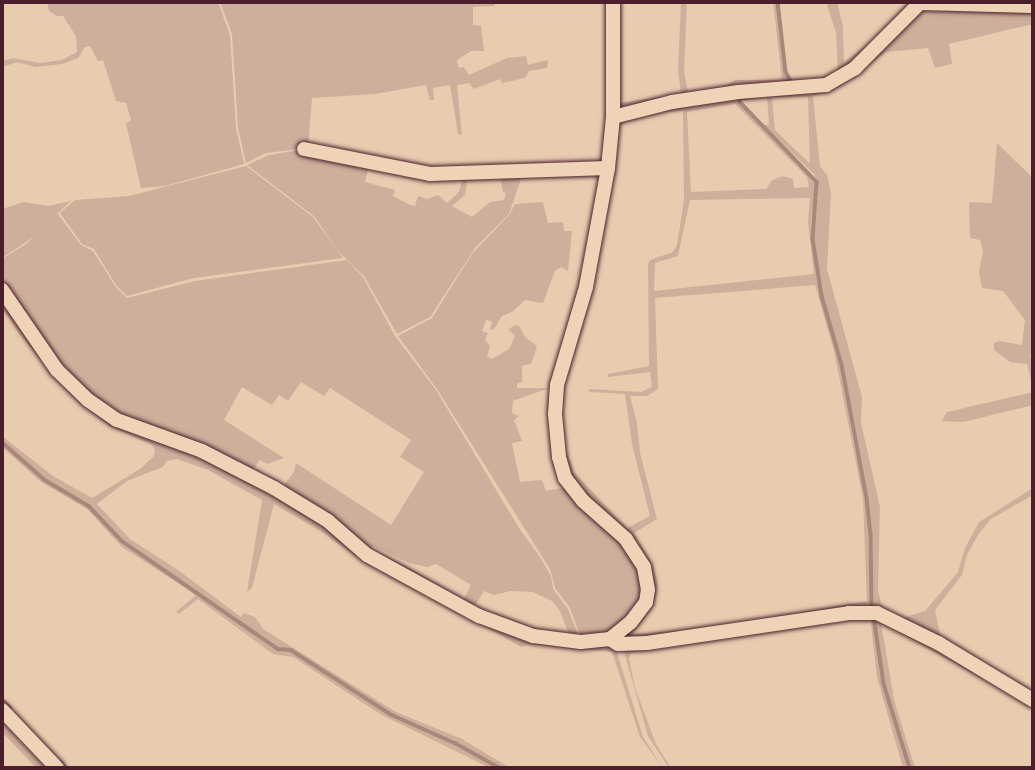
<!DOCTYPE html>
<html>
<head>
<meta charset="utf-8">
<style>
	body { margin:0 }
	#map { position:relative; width:1035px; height:770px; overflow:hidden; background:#e8ccb0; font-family:"Gochi Hand",sans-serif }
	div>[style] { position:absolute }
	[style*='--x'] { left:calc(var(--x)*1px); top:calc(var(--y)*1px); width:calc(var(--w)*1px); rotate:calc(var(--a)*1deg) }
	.green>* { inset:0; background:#ceaf9b }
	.stream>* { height:3.5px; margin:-1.75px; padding:0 1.75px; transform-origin:1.75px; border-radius:1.75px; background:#aa877b }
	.roads { filter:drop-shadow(0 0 2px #4a1f2b) drop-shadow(0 0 2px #4a1f2b) }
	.minor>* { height:14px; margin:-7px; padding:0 7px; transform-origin:7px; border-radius:7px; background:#efd3b6 }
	span { translate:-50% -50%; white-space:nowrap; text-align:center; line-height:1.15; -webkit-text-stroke:7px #efd3b6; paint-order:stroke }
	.frame { position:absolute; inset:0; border:4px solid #4a1f2b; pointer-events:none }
</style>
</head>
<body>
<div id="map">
	<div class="green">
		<i style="clip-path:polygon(47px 2px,218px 2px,230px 35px,236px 128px,244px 164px,165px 186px,141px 188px,126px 124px,131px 120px,126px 103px,116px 101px,103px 60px,98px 61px,90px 46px,85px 47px,78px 58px,62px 64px,35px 67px,17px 62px,2px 67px,2px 61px,13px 58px,40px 63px,62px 60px,77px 52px,76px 36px,63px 16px,57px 16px,49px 11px)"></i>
		<i style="clip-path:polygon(220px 2px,494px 3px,495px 6px,473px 7px,473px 25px,481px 26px,484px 51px,471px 51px,457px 60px,459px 68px,464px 67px,469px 75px,507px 58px,526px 56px,528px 65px,548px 60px,547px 68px,529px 71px,525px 78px,502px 83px,500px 79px,474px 89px,469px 83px,457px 85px,462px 135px,458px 134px,450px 85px,433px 88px,434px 100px,430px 100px,426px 85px,375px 94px,312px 98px,308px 148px,266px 153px,246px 163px,238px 128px,232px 34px)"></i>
		<i style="clip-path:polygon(681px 2px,687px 2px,684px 72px,688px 92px,725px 86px,735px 80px,782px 80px,773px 2px,777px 2px,785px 73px,790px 80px,619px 109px,619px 103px,681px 94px,678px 70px)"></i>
		<i style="clip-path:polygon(826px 2px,837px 2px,843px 26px,844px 62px,875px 39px,909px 2px,916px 2px,838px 76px,818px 80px,838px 71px,836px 33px)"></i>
		<i style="clip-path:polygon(evenodd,1033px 9px,1033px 24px,949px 44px,952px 64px,935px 68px,928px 48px,886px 52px,839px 87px,813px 96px,820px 166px,827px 175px,831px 192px,827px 269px,862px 397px,861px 423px,880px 507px,878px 589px,882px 607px,902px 618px,925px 611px,958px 572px,965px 548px,979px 522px,1033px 488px,1033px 495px,991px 519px,978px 535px,967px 555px,962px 575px,935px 610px,941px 640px,882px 612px,622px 640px,650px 579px,571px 480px,563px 456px,568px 455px,574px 472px,627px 528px,650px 516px,632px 444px,625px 394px,589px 392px,589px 389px,641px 392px,652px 387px,650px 372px,608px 377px,608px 374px,649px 366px,648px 264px,650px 260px,673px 252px,677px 245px,684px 200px,683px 111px,663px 112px,662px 109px,738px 99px,739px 102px,812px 175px,816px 182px,811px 223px,812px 239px,821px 296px,841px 366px,853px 440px,866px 498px,872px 605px,872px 534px,868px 498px,843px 365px,823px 296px,814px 239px,818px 182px,814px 174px,764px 125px,769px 125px,767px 97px,740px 101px,739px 96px,830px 87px,915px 12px,1033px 9px,772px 97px,808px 97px,810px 164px,775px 130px,772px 97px,1033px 9px,735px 104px,807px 177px,809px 187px,794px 188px,793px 179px,783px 176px,772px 180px,766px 189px,691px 192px,687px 112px,735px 104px,1033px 9px,810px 198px,808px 222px,814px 274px,654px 291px,655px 263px,678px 256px,690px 200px,810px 198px,1033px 9px,815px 285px,834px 351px,863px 499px,867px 601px,701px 629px,633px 634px,654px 605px,658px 584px,653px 565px,634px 533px,657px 519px,640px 453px,637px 423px,630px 396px,647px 396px,658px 389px,655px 298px,815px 285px)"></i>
		<i style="clip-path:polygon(997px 143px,1033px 178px,1033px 348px,1030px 355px,1033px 364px,1033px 388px,1027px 364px,1010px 362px,994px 350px,994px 343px,1000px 341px,1022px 345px,1025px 320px,1003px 291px,982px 288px,979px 272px,983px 251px,980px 240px,970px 238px,969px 202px,992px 203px)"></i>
		<i style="clip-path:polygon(299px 150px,369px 165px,365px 182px,395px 190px,393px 196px,410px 205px,415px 206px,418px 196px,427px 199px,438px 195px,447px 203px,459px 192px,463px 177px,468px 176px,465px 195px,452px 206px,472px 217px,490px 202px,504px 200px,506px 193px,503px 192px,500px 176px,520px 173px,520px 182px,509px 214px,475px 248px,430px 317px,397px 334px,364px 276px,337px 250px,315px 217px,247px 165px,269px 155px)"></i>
		<i style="clip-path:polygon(246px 166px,313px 217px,343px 258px,194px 278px,127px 296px,116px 285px,94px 249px,82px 244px,60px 213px,75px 200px,129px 196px)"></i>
		<i style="clip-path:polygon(71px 201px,58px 213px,54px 219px,58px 214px,81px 245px,93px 251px,115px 286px,127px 298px,195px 281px,347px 260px,363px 277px,395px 336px,436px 390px,519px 528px,540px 557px,551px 576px,553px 589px,568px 609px,579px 637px,570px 637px,560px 611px,552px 601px,533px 592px,511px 591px,494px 595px,484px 591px,475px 606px,494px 617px,538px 630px,537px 634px,487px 617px,426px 581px,380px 558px,381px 555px,406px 566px,464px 599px,471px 585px,436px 564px,427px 567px,409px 563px,373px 546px,369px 553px,324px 512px,303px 502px,284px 485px,294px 472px,296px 463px,391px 525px,424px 472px,400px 457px,411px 440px,330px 388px,324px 396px,301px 382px,288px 401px,279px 395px,272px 405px,242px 387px,224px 420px,284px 458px,268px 464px,260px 460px,252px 471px,177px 437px,136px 426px,92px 400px,38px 340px,2px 281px,2px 259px,26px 244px,35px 236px,2px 258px,2px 209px,24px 202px,48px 206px)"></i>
		<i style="clip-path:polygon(543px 202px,548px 223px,563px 222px,564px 231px,572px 231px,568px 271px,561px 267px,555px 271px,543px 303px,525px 300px,512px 312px,502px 316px,494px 329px,490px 330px,492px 321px,486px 320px,482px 331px,488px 333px,485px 340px,490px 346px,487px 357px,492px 359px,509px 349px,515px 336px,508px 329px,516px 325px,520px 327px,525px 337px,537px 346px,531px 364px,522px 366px,522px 382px,517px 384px,517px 388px,549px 388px,513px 401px,512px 413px,519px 416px,514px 420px,522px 441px,512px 443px,520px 482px,542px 480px,546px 491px,566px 487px,625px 541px,644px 578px,638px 608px,607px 633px,581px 638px,570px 608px,555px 588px,550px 569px,437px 389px,398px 336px,432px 318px,472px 254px,510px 214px,515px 204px)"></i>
		<i style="clip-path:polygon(2px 297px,91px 408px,227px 466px,483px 623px,609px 644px,616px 649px,643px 737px,663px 768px,640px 737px,612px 652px,530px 644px,521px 647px,404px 580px,367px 564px,320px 531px,274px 504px,252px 588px,247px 592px,262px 500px,208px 470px,177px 459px,167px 461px,163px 467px,127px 481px,97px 504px,130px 539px,178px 570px,241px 617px,244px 613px,255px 617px,263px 629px,396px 712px,462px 739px,510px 768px,502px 768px,456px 742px,392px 714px,291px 649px,278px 649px,123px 540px,90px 505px,46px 479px,2px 441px,2px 436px,53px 476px,92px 498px,140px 469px,154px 456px,155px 450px,152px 445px,109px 426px,69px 393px,19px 334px,2px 307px)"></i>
		<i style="clip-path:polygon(1033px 392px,1033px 405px,963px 422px,942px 421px,947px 412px)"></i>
		<i style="clip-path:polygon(2px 443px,45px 480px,89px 506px,122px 542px,278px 650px,291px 651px,391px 716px,455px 744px,498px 768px,490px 768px,380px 714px,293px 657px,273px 654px,198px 599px,179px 614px,176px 612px,195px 596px,193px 593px,122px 547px,87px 509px,41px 482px,2px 447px)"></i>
		<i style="clip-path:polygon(853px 614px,876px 615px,913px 634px,1033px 703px,1033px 707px,881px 622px,894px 700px,915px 768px,911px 768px,885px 684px,874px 617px,883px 684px,909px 768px,903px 768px,877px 677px,870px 616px,854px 616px,631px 653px,629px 659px,635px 688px,656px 744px,671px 768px,669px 768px,648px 736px,623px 648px)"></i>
		<i style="clip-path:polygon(2px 723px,10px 731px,45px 768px,36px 768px,2px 732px)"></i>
	</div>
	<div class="stream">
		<i style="--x:778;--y:2;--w:70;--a:83.5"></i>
		<i style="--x:786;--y:72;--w:10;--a:61"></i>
		<i style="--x:791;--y:81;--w:4;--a:166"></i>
		<i style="--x:739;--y:97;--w:5;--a:79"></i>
		<i style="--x:740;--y:102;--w:111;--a:46.1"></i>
		<i style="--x:817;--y:182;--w:57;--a:94"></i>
		<i style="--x:813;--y:239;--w:58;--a:81"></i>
		<i style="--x:822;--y:296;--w:72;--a:73.8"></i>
		<i style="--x:842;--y:365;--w:135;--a:79.4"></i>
		<i style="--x:867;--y:498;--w:36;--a:84"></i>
		<i style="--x:871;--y:534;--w:71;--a:89.2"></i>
		<i style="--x:2;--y:442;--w:57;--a:41.5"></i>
		<i style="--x:45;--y:480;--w:51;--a:30.6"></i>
		<i style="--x:89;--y:506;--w:48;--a:46.7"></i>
		<i style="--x:122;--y:541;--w:190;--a:34.7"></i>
		<i style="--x:278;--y:649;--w:13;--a:4"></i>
		<i style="--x:291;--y:650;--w:120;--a:32.8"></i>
		<i style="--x:392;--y:715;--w:69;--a:24"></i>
		<i style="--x:455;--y:743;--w:51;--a:29.1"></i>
		<i style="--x:874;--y:617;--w:68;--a:81.5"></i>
		<i style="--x:884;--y:684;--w:88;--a:72.8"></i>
		<i style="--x:2;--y:699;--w:12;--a:48"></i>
		<i style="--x:61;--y:762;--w:8;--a:45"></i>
	</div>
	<div class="roads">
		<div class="minor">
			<i style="--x:920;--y:3;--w:113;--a:1.5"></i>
			<i style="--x:613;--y:117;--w:61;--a:-14.3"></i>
			<i style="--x:672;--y:102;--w:67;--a:-8.6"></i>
			<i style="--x:738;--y:92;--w:88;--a:-4.5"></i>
			<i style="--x:826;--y:85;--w:34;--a:-30"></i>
			<i style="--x:855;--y:68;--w:93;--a:-45"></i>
			<i style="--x:304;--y:149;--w:128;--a:11.2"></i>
			<i style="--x:430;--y:174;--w:178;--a:-1.9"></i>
			<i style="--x:2;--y:290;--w:97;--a:55.5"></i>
			<i style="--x:57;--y:370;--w:43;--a:44.1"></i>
			<i style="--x:88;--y:400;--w:35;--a:35"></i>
			<i style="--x:117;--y:420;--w:90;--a:20"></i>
			<i style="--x:202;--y:451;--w:81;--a:27.2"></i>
			<i style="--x:274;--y:488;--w:63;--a:31.4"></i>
			<i style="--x:328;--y:521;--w:52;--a:41.1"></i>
			<i style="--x:367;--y:555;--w:128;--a:28.6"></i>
			<i style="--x:479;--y:616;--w:58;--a:20.3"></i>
			<i style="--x:533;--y:636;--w:48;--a:7.1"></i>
			<i style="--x:581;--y:642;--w:29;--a:-6"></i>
			<i style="--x:610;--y:639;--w:27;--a:-39"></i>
			<i style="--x:631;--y:622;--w:25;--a:-53"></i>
			<i style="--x:646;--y:602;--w:12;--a:-81"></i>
			<i style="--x:648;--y:590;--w:23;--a:-100"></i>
			<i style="--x:644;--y:567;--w:33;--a:-123"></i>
			<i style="--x:626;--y:539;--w:57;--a:-138.5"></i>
			<i style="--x:583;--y:501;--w:29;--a:-128"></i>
			<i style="--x:565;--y:478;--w:22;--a:-106"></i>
			<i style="--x:559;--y:457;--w:43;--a:-95.3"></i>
			<i style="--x:555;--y:414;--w:29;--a:-86"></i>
			<i style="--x:557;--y:385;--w:102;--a:-73.5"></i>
			<i style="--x:586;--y:287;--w:121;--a:-79.5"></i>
			<i style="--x:608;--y:168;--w:51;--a:-84.4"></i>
			<i style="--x:613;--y:117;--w:115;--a:-90"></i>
			<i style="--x:610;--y:639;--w:9;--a:32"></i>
			<i style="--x:618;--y:644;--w:29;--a:-2"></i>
			<i style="--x:647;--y:643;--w:204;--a:-8.4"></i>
			<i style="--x:849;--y:613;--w:28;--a:0"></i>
			<i style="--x:877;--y:613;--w:70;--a:26.2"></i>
			<i style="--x:940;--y:644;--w:109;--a:31.1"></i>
			<i style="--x:2;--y:710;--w:80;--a:46.5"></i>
		</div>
	</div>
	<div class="frame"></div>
</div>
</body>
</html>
